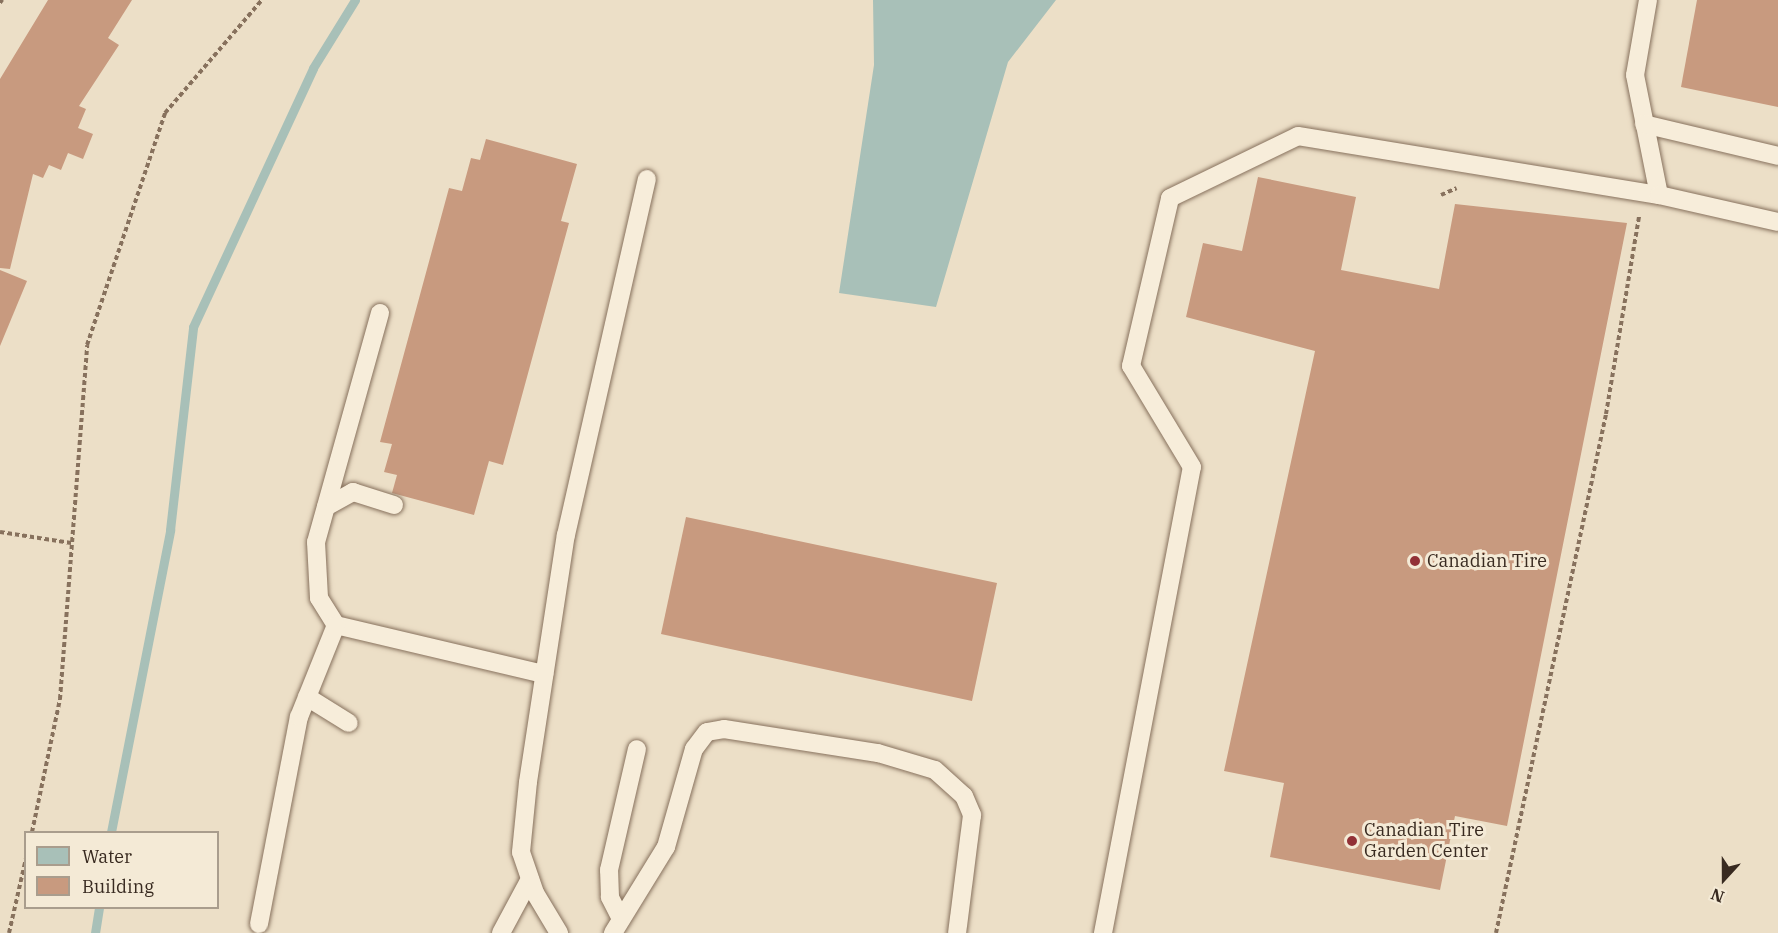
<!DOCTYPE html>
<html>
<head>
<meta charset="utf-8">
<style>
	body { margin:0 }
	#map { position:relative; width:1778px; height:933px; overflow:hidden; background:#ecdfc7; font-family:"IBM Plex Serif",serif }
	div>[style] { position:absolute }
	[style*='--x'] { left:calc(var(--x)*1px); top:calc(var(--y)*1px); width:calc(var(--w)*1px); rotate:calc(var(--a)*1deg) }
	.water>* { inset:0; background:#a8c0b8 }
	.stream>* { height:9px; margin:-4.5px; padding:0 4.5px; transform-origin:4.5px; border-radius:4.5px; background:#a8c0b8 }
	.building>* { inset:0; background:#c89a7f }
	.path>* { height:4px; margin-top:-2px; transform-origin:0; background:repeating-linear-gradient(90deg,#87715d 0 4.5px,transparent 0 7.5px) }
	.roads { filter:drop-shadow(0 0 2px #87715d) drop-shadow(0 0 2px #87715d) }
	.lane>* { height:18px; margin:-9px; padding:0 9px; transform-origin:9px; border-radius:9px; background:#f7edda }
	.dots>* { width:16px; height:16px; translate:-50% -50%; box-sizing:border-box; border:3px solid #f4ead6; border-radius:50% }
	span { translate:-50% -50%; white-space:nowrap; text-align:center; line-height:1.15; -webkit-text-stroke:6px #f4ead6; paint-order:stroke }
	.poi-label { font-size:18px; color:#382a20 }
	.left { translate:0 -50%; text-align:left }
	.legend { position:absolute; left:24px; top:831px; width:195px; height:78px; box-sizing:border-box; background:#f4ead6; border:2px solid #a99d8d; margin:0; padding:8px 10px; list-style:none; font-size:18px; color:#382a20 }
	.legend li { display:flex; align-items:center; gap:12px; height:30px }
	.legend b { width:30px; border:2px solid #a99d8d }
	.north { position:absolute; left:1694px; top:849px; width:60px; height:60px; -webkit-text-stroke:4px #f4ead6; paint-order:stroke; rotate:201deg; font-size:16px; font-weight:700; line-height:24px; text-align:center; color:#382a20 }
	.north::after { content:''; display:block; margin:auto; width:21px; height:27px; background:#382a20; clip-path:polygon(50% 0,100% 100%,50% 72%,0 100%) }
</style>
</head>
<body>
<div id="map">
	<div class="water">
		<i style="clip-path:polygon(873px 0,1056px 0,1008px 62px,936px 307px,839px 293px,874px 65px)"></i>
	</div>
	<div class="stream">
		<i style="--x:111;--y:832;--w:308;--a:-78.9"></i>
		<i style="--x:170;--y:530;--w:204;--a:-83.5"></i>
		<i style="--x:193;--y:327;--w:285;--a:-65.1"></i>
		<i style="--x:313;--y:68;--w:80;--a:-58.3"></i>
		<i style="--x:95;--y:933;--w:25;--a:-81"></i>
	</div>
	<div class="building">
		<i style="clip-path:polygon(48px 0,132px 0,108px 38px,119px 45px,79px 106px,86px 109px,78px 128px,93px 134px,83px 159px,68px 153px,61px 170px,49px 165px,43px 178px,33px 174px,10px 269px,0 268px,0 79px)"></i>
		<i style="clip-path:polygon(1697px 0,1778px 0,1778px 107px,1681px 87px)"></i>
		<i style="clip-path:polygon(486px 139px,577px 164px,561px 221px,569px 223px,503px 465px,489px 461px,474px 515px,392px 493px,397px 475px,384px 472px,392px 444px,380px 442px,449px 188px,462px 191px,471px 158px,480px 160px)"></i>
		<i style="clip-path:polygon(1258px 177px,1356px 197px,1341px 270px,1439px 289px,1455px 204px,1627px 223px,1507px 826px,1455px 816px,1440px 890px,1270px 857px,1284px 783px,1224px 771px,1315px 351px,1186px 317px,1203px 243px,1242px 251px)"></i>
		<i style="clip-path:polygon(0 270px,27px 281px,0 346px)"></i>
		<i style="clip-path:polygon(686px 517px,997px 583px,972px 701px,661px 634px)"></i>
	</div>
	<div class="path">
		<i style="--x:0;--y:3;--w:4;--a:-56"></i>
		<i style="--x:1441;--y:195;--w:17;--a:-24"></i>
		<i style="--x:0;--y:532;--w:72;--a:8.8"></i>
		<i style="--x:32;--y:832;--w:136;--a:-78.1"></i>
		<i style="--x:60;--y:699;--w:355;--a:-85.6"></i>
		<i style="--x:87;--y:345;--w:245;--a:-71.4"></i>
		<i style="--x:165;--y:113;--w:149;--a:-49.4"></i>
		<i style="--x:9;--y:933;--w:77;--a:-77.2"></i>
		<i style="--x:1496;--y:933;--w:531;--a:-78.03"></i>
		<i style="--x:1606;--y:414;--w:201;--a:-80.5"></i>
	</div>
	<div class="roads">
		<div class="lane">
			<i style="--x:1648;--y:0;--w:76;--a:99.8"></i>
			<i style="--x:1635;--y:75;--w:122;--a:78.7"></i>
			<i style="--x:1644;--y:124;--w:138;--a:13.4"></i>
			<i style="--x:380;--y:313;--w:238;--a:105.6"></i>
			<i style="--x:316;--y:542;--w:56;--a:86.9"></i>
			<i style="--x:319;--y:598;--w:32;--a:58"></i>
			<i style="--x:336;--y:625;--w:214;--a:13.3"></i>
			<i style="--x:326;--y:507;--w:31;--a:-29"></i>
			<i style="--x:353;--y:492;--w:43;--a:17.6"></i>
			<i style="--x:307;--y:697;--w:49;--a:31.8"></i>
			<i style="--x:621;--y:919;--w:25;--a:-117"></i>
			<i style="--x:610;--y:897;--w:27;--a:-92"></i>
			<i style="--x:609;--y:870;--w:124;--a:-77"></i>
			<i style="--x:259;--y:924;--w:211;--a:-79.1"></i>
			<i style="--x:299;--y:717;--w:99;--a:-68.1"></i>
			<i style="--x:501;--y:933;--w:61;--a:-61.8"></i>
			<i style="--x:559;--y:933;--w:47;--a:-121"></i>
			<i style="--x:535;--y:893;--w:43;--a:-108.9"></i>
			<i style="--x:521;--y:852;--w:70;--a:-84.3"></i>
			<i style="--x:528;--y:782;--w:250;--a:-81.3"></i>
			<i style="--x:566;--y:535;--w:365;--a:-77.2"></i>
			<i style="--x:613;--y:933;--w:101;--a:-58.4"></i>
			<i style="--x:666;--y:847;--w:102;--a:-74.1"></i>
			<i style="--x:694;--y:749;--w:21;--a:-53"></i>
			<i style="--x:707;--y:732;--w:17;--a:-10"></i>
			<i style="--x:724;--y:729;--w:156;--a:8.9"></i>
			<i style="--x:878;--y:753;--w:59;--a:16.6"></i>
			<i style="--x:935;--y:770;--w:39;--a:42"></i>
			<i style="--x:964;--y:796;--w:21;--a:67"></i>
			<i style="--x:972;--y:815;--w:119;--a:97.2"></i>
			<i style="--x:1103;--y:933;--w:474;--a:-79.2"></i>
			<i style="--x:1192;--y:467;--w:118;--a:-121.1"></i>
			<i style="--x:1131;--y:366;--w:172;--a:-76.9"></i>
			<i style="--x:1170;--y:198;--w:142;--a:-25.8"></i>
			<i style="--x:1298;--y:136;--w:366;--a:9.3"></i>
			<i style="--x:1659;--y:195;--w:122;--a:12.8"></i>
		</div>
	</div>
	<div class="dots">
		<i style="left:1415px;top:561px;background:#923136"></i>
		<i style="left:1352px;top:841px;background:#923136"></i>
	</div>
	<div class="poi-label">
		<span class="left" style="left:1427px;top:561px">Canadian Tire</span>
		<span class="left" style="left:1364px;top:841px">Canadian Tire<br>Garden Center</span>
	</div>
	<ul class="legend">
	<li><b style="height:16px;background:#a8c0b8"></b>Water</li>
	<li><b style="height:16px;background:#c89a7f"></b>Building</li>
	</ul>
	<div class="north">N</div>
</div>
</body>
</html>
